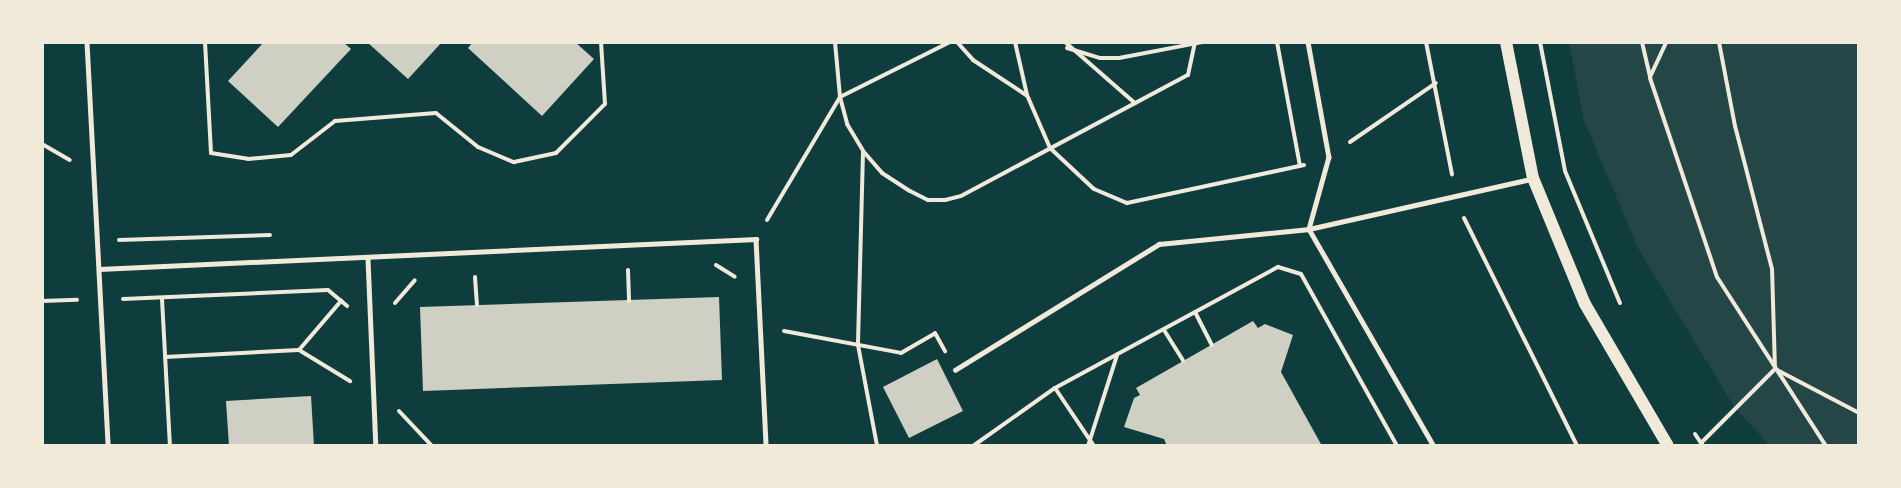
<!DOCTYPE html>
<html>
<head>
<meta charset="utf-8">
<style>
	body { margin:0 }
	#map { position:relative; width:1901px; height:488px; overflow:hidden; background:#0f3d3e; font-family:"Playfair Display",serif }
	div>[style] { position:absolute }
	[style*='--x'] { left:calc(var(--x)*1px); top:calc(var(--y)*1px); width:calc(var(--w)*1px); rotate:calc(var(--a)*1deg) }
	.green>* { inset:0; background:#244646 }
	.building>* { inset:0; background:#cfcfc3 }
	.path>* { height:4px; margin:-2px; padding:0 2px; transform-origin:2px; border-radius:2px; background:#f1e9da }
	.service>* { height:4.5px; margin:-2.25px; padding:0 2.25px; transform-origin:2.25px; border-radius:2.25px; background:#f1e9da }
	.secondary>* { height:12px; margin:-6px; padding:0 6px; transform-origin:6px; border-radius:6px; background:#f1e9da }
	span { translate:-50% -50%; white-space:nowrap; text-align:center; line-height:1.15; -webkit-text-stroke:4.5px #f1e9da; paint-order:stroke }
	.frame { position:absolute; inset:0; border:44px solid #f1e9da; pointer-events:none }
</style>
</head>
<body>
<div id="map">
	<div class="green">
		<i style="clip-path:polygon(1569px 42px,1859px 42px,1859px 446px,1770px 446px,1735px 408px,1639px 250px,1584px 121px)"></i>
	</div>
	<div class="building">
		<i style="clip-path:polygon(264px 42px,343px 42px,351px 49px,278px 127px,228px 81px)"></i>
		<i style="clip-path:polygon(367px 42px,442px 42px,408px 79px)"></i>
		<i style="clip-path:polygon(473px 42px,575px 42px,594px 59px,542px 116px,468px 48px)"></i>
		<i style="clip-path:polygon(719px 297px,722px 380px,423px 391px,420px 307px)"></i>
		<i style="clip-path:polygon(1253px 321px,1258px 328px,1265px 324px,1293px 335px,1281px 372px,1322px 446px,1167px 446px,1164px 439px,1124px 427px,1134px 398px,1140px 395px,1136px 388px)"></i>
		<i style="clip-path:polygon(937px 359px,963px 411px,909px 438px,883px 387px)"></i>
		<i style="clip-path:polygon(311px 396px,314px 446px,229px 446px,226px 401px)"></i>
	</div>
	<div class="path">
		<i style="--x:205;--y:42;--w:111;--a:86.9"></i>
		<i style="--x:211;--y:153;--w:37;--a:9"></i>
		<i style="--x:248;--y:159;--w:43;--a:-5.3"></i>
		<i style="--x:291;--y:155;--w:56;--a:-37.7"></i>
		<i style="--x:335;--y:121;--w:101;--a:-4.5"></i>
		<i style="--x:436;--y:113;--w:54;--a:39"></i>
		<i style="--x:478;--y:147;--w:39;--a:23"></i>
		<i style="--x:514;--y:162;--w:43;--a:-12.1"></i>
		<i style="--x:556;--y:153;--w:69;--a:-45"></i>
		<i style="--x:605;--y:104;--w:62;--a:-93.7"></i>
		<i style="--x:835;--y:42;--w:55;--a:84.8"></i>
		<i style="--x:840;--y:97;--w:28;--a:75"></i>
		<i style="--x:847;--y:124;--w:31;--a:59"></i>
		<i style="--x:863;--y:151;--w:29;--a:49"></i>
		<i style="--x:882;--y:173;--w:33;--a:33"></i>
		<i style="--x:910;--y:191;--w:20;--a:27"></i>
		<i style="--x:928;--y:200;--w:17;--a:0"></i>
		<i style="--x:945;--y:200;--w:16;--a:-14"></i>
		<i style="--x:961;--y:196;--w:257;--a:-28.1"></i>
		<i style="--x:1188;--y:75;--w:34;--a:-78"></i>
		<i style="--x:957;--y:42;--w:24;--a:48"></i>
		<i style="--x:973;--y:60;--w:64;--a:33.4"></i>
		<i style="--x:1015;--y:42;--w:54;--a:77.2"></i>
		<i style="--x:1027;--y:95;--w:58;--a:66.5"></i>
		<i style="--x:1050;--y:148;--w:60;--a:43"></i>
		<i style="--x:1094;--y:189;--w:36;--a:23"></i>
		<i style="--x:1127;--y:203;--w:181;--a:-12.1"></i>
		<i style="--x:1065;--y:42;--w:93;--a:41.1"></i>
		<i style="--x:1277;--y:42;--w:126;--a:79.5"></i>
		<i style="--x:1426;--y:42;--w:135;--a:78.9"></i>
		<i style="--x:1540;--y:42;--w:131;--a:79"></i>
		<i style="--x:1565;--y:171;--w:143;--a:67.4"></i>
		<i style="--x:1642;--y:42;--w:37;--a:77"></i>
		<i style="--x:1650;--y:78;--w:210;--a:71.4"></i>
		<i style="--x:1717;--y:277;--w:201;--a:57.2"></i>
		<i style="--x:1067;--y:48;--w:34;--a:17"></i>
		<i style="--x:1100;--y:58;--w:19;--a:0"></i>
		<i style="--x:1119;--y:58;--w:86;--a:-10.8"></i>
		<i style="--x:1650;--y:77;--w:38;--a:-65"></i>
		<i style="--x:1350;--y:142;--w:104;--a:-34.5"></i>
		<i style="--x:42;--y:144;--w:32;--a:30"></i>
		<i style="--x:863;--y:152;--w:193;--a:91.5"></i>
		<i style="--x:858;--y:345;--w:103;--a:79.3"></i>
		<i style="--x:1464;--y:218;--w:254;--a:63.6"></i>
		<i style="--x:767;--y:220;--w:143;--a:-59.3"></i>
		<i style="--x:840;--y:97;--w:123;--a:-26.6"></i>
		<i style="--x:119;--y:240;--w:151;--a:-1.9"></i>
		<i style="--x:716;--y:265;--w:22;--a:32"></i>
		<i style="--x:628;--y:270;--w:31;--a:88"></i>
		<i style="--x:475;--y:277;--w:28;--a:86"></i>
		<i style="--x:123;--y:299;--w:205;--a:-2.5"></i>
		<i style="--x:328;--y:290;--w:25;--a:40"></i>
		<i style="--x:162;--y:299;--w:147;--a:86.9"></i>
		<i style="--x:42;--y:301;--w:35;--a:-2"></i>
		<i style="--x:395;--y:303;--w:30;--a:-49"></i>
		<i style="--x:1195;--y:312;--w:37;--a:63"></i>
		<i style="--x:1164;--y:330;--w:36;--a:58"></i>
		<i style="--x:784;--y:331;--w:119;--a:10.6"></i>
		<i style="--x:901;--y:353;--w:39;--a:-30"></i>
		<i style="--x:935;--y:333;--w:21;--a:61"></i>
		<i style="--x:299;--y:350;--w:65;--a:-49.4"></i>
		<i style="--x:165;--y:357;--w:134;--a:-3"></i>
		<i style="--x:299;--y:350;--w:60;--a:31.3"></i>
		<i style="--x:1775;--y:369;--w:95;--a:27.6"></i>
		<i style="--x:1055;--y:388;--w:70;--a:56.1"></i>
		<i style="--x:399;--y:411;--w:48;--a:46.7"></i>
		<i style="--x:1695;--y:434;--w:14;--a:56"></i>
		<i style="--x:1701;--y:443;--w:105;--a:-45"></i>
		<i style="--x:1775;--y:369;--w:100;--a:-91.7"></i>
		<i style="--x:1772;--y:269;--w:148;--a:-104.5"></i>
		<i style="--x:1735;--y:126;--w:86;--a:-100.8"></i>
		<i style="--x:973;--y:446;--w:100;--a:-35.3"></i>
		<i style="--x:1055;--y:388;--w:254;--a:-28.5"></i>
		<i style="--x:1278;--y:267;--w:24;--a:17"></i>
		<i style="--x:1301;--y:274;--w:197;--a:60.8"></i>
		<i style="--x:1088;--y:446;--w:96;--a:-72.3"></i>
	</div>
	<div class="service">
		<i style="--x:87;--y:42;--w:405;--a:87"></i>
		<i style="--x:1308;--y:42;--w:117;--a:79.7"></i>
		<i style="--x:1329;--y:157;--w:75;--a:105.5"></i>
		<i style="--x:1309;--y:229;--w:250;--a:60.1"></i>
		<i style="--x:368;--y:259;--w:187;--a:87.6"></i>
		<i style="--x:99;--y:269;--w:658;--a:-2.61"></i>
		<i style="--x:756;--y:239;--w:207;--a:87.2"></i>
		<i style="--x:955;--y:370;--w:240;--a:-31.7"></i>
		<i style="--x:1159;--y:244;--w:151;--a:-5.7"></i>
		<i style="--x:1309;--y:229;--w:228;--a:-12.7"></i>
	</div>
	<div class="secondary">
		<i style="--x:1506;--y:42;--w:139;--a:78.8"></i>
		<i style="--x:1533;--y:178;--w:136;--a:67.6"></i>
		<i style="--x:1585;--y:304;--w:164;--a:59.7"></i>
	</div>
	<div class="frame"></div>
</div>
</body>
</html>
